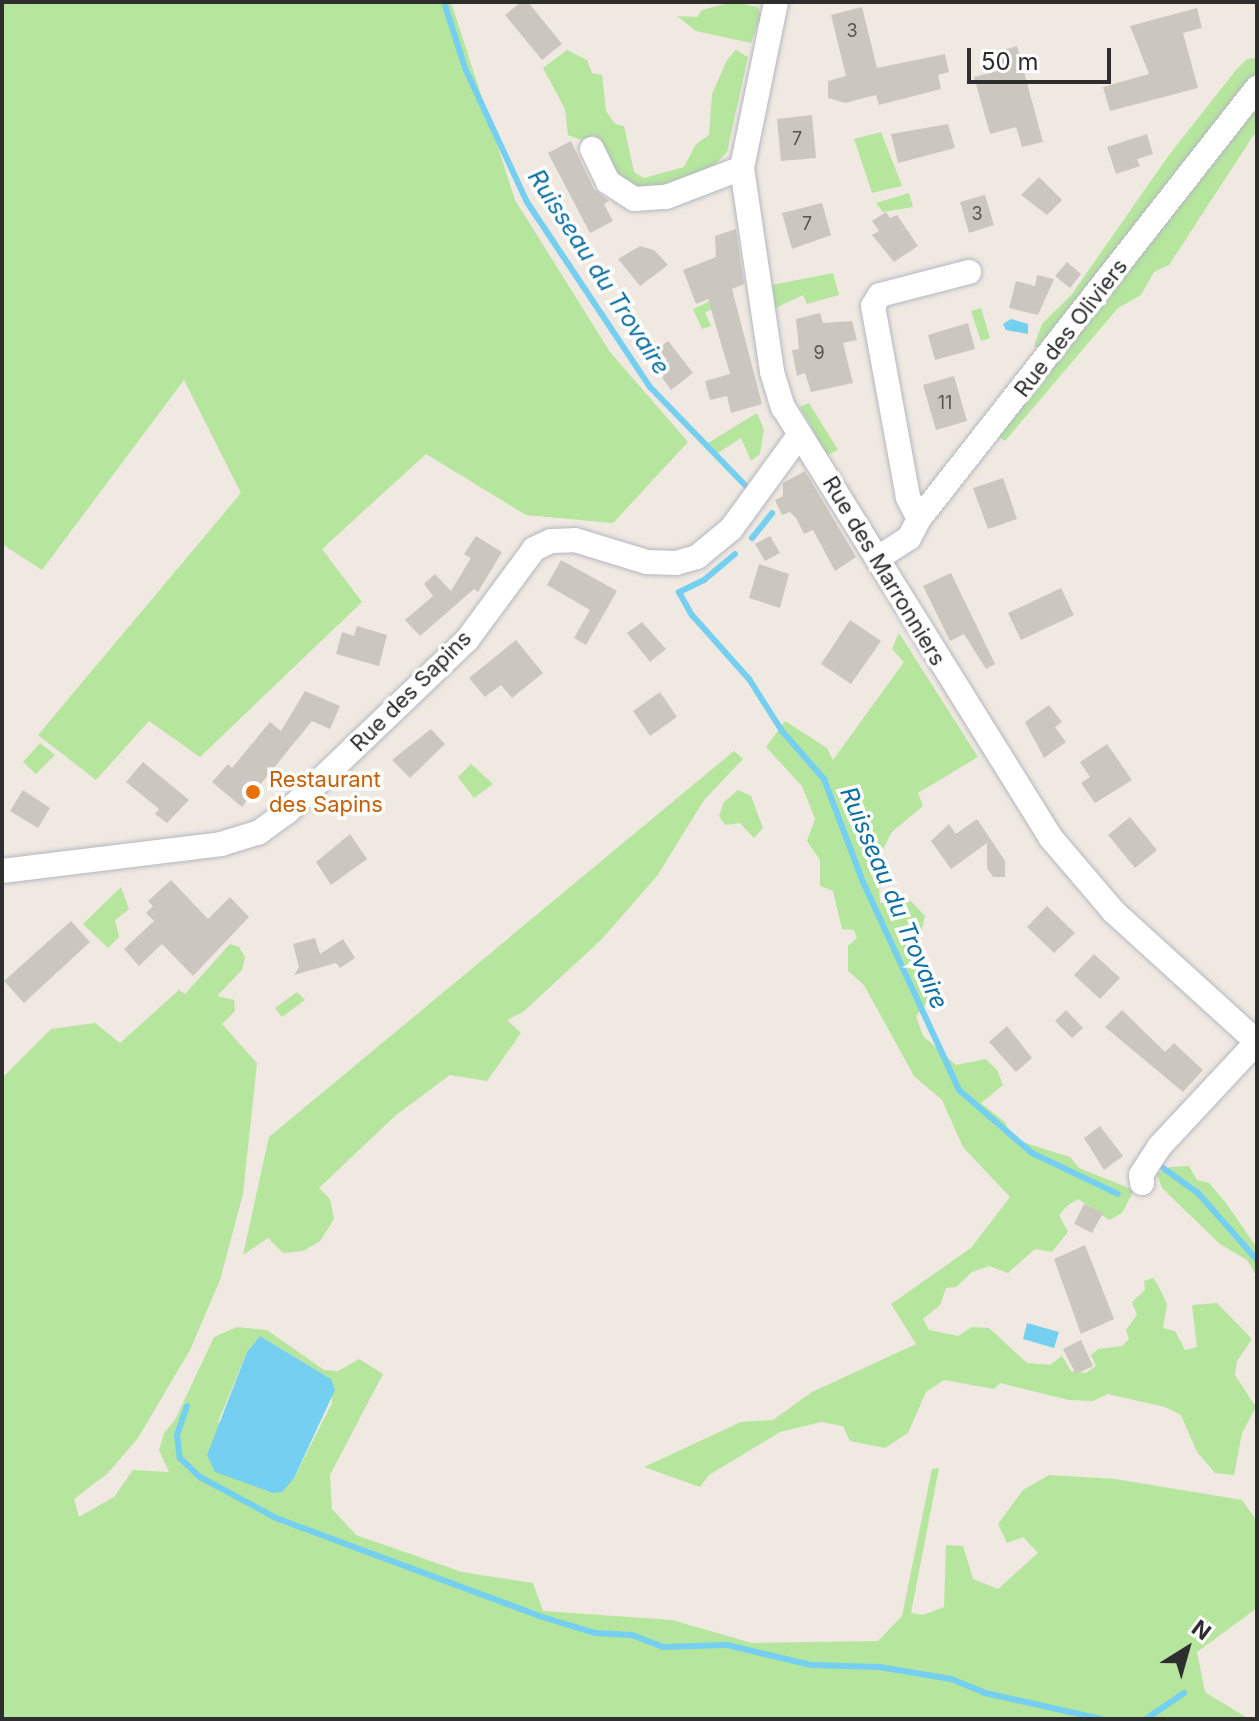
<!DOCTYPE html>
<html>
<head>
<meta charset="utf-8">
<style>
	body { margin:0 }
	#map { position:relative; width:1259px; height:1721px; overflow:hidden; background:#efe9e1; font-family:Inter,sans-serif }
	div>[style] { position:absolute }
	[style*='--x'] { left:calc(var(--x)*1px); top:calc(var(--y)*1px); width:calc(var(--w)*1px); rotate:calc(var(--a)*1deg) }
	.green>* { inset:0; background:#b6e59e }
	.water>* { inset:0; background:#75cff0 }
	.stream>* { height:6px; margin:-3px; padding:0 3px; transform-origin:3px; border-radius:3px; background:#75cff0 }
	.building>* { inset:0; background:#cbc7bf }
	.roads { filter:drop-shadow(0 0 2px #b4b7c1) drop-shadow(0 0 2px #b4b7c1) }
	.minor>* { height:24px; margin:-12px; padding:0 12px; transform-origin:12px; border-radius:12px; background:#fff }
	.dots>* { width:22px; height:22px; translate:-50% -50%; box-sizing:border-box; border:4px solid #fff; border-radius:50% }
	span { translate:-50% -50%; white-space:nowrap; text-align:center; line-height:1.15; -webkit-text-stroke:7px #fff; paint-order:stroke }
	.number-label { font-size:18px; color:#555452 }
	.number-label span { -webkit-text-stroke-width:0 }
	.street-label { font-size:22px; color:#2e2e2e }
	.food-label { font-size:22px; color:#c56008 }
	.left { translate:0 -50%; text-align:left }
	.water-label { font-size:24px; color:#0d6fa3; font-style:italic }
	.frame { position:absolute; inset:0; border:4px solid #2e2e2e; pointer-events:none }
	.north { position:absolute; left:1147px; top:1609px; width:80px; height:80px; -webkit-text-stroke:6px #fff; paint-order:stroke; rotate:37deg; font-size:22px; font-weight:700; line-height:32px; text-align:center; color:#2e2e2e }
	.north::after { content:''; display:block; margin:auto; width:28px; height:36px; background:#2e2e2e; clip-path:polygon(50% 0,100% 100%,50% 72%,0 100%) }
	.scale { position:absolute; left:967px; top:48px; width:144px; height:36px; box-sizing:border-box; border:4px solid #2e2e2e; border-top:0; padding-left:10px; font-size:24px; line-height:28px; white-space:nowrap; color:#2e2e2e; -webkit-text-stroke:6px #fff; paint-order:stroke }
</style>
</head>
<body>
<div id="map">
	<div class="green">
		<i style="clip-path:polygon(2px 2px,451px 2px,515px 200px,610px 352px,688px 442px,613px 523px,526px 515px,426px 454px,322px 549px,362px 602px,200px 757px,149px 721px,96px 780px,38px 735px,241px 493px,184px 380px,42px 570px,2px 544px)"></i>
		<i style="clip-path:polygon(733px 2px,758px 7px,761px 15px,751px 43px,696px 31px,677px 16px,697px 17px,702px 10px)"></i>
		<i style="clip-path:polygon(567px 50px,587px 60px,592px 73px,602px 75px,606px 111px,615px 124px,624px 126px,634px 172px,644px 178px,684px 167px,696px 144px,709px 135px,712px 94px,727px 60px,736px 50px,748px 57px,727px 152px,710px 170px,651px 194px,623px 185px,605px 162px,595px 135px,581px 140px,568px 135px,565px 109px,543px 68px)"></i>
		<i style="clip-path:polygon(1257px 58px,1257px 73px,1238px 92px,1213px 135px,1181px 164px,1173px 188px,1044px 352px,1034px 346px,1042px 324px,1072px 294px,1169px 155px,1236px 70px,1247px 59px)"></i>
		<i style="clip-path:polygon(1257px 101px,1257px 130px,1169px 265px,1154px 272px,1141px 295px,1118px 308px,1005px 441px,998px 436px)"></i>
		<i style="clip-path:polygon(881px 132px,902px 186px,872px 193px,854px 139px)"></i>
		<i style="clip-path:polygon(909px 193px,913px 207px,883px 212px,876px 203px)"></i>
		<i style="clip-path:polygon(833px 273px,839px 295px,807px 304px,803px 295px,775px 308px,772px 285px)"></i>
		<i style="clip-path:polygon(717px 298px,720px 307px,705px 312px,711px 326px,702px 329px,693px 309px)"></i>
		<i style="clip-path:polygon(981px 308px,990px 338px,981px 341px,971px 311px)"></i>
		<i style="clip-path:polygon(809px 403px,838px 450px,827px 455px,800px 407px)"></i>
		<i style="clip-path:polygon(757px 413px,764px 429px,760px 454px,751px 461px,741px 438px,718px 453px,708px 443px)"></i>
		<i style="clip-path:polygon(899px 633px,978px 757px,918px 793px,923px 806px,892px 832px,877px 860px,880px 903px,909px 899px,925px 916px,914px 962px,931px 966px,934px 983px,930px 999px,916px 1016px,923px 1036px,956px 1065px,986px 1059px,997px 1070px,1003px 1085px,981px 1103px,1006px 1123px,1010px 1138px,1070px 1157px,1079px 1168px,1134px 1190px,1122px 1213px,1109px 1220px,1078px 1199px,1068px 1205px,1059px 1215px,1068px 1232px,1052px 1252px,1035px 1249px,1008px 1273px,989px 1266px,972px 1272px,956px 1287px,946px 1288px,940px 1305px,923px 1319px,929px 1330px,958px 1336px,972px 1327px,989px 1328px,1027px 1363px,1050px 1365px,1062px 1356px,1071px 1371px,1086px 1373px,1096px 1366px,1091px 1355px,1098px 1349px,1122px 1346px,1129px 1339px,1126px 1330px,1137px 1315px,1132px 1302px,1145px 1290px,1144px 1281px,1153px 1278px,1158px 1285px,1167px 1304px,1163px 1328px,1175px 1331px,1185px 1350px,1197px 1347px,1192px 1305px,1217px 1303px,1252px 1339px,1237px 1361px,1235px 1375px,1256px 1407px,1242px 1433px,1234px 1475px,1215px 1473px,1197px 1452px,1181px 1415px,1165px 1407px,1108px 1394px,1093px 1401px,1069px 1400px,1000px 1383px,994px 1389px,944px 1380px,926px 1392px,908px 1433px,885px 1448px,850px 1441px,843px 1426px,821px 1422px,780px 1432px,709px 1475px,700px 1487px,644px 1467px,741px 1422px,773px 1420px,812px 1392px,916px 1344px,891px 1304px,971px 1248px,1010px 1197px,963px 1147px,942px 1100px,914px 1076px,864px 985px,848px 971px,848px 946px,857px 938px,854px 930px,842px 929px,833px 891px,820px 886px,820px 860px,807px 841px,815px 819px,802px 786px,766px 747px,785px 721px,827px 748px,833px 760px,904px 662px,892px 649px)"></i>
		<i style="clip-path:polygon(40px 743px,55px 755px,36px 774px,23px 762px)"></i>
		<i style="clip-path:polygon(734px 751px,743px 759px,704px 800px,657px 876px,602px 939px,523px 1012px,507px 1020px,521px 1033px,487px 1081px,450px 1075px,396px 1115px,319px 1188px,330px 1199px,334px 1219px,320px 1241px,303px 1251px,283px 1253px,268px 1238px,243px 1255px,269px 1137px)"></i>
		<i style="clip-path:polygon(471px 764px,493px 784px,474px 798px,458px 777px)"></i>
		<i style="clip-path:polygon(738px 790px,751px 796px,763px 828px,754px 838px,740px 823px,725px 825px,719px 816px,724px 802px)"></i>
		<i style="clip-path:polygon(121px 887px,129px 909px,115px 920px,119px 937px,108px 948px,83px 924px)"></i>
		<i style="clip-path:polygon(evenodd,230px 944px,239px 947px,245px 957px,242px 970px,217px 996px,234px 1000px,235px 1011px,222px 1024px,257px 1063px,243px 1194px,220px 1280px,190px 1350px,138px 1438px,108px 1473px,74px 1499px,79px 1517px,114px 1497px,133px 1470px,169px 1472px,159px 1450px,164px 1433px,175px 1420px,214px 1337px,237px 1327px,267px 1330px,324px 1370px,338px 1371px,359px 1359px,383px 1374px,330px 1475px,332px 1509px,356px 1535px,462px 1572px,533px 1583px,543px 1611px,672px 1620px,752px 1643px,878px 1641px,902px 1616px,932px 1469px,939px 1468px,911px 1613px,923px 1615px,944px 1607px,946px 1545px,963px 1546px,973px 1579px,998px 1589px,1038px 1553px,1023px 1537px,1007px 1543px,998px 1524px,1023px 1490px,1049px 1475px,1115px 1479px,1242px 1500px,1257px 1521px,1257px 1608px,1197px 1652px,1205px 1692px,1249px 1719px,2px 1719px,2px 1078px,51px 1029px,95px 1023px,120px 1043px,179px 990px,185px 994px,230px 944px,260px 1336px,331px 1379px,332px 1403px,294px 1478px,218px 1422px,247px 1352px,260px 1336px)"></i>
		<i style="clip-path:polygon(297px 992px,305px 1000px,282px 1017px,275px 1008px)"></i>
		<i style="clip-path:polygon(1189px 1166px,1197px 1180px,1209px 1183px,1226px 1203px,1257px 1248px,1257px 1277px,1247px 1260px,1220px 1244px,1162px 1188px,1157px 1174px,1170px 1167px)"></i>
	</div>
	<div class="water">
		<i style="clip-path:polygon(1011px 319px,1028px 324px,1028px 334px,1006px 330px,1003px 324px)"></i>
		<i style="clip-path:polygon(1027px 1323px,1059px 1332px,1054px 1348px,1023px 1339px)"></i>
		<i style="clip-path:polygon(260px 1336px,331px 1379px,335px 1390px,294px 1478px,282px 1492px,273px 1493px,215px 1472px,207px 1455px,247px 1352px)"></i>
	</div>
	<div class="stream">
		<i style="--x:444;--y:2;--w:69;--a:72.3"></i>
		<i style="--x:465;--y:68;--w:148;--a:65.2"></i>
		<i style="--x:527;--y:202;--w:222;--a:56.4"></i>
		<i style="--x:650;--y:387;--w:142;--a:45.9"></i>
		<i style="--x:752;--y:538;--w:32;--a:-51"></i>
		<i style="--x:735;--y:554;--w:40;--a:140"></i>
		<i style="--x:704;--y:580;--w:28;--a:154"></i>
		<i style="--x:679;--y:592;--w:26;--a:61"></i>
		<i style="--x:692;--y:615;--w:86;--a:48.3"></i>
		<i style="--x:749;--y:679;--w:62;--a:57.6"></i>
		<i style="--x:782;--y:731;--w:64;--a:48.8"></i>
		<i style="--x:824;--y:779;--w:110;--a:69.3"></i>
		<i style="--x:863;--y:882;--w:229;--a:65.2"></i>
		<i style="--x:959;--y:1090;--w:96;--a:40.8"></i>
		<i style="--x:1032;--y:1153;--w:95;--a:25.5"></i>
		<i style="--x:1156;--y:1163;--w:52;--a:35.5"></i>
		<i style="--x:1198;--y:1193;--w:89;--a:48.6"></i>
		<i style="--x:187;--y:1406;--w:31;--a:109"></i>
		<i style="--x:177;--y:1435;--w:23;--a:83"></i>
		<i style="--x:180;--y:1458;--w:28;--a:44"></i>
		<i style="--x:200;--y:1477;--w:86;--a:28.3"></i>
		<i style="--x:276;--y:1518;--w:281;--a:20.4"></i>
		<i style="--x:539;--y:1616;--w:59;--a:16.9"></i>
		<i style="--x:595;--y:1633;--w:37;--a:3"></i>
		<i style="--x:632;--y:1635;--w:33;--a:21"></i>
		<i style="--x:663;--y:1647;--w:64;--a:-1.8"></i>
		<i style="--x:727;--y:1645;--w:86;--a:13.4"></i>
		<i style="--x:811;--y:1665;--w:68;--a:1.7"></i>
		<i style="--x:879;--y:1667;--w:73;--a:9.5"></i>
		<i style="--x:951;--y:1679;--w:37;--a:22"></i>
		<i style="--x:985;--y:1693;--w:119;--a:12.6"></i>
		<i style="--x:1146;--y:1719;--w:46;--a:-34.4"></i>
	</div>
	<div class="building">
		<i style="clip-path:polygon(521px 2px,528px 2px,562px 44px,542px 60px,505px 15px)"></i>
		<i style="clip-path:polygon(862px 7px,877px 68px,945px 54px,949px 72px,938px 75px,941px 89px,879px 105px,876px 95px,845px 103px,828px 98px,828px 81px,846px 76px,831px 15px)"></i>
		<i style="clip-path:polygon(1197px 8px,1202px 28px,1183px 33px,1198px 88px,1110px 111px,1103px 87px,1149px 74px,1130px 26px)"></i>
		<i style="clip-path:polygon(1017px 46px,1043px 142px,1022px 147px,1016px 127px,990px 134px,974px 77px,1001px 70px,996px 52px)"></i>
		<i style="clip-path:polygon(812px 115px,816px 158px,781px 161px,777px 119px)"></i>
		<i style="clip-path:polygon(948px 124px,955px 148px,898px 163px,891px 134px)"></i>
		<i style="clip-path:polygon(1147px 134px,1153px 154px,1137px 159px,1140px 166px,1116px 174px,1107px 147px)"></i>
		<i style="clip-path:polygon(571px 141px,594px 189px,609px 201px,604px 204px,613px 221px,590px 233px,548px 153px)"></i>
		<i style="clip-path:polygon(1039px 177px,1062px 200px,1047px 215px,1021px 195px)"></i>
		<i style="clip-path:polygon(985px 195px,994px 225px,969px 233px,960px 202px)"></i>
		<i style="clip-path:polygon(822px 203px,831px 235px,792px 249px,782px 213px)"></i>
		<i style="clip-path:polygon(886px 212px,890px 218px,897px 215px,918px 246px,894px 262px,872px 235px,879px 231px,872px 221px)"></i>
		<i style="clip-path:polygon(736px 229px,744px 284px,732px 289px,762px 404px,731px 413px,727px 396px,710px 400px,705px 381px,730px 374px,708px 299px,696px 304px,683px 270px,716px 257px,715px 236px)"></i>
		<i style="clip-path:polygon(640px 246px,654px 250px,668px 265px,640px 286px,618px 259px)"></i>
		<i style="clip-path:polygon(1067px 262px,1081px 274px,1070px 288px,1055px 276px)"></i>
		<i style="clip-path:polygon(1037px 275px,1054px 279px,1038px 315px,1009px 308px,1016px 281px,1035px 286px)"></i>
		<i style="clip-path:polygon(820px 313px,823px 323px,852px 321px,857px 340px,843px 343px,853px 383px,811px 392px,805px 373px,797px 376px,792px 350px,799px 349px,796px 319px)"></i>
		<i style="clip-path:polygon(968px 323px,975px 349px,935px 360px,928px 335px)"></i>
		<i style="clip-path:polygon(668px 341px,693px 373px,671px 390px,647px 357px)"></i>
		<i style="clip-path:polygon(954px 376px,967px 421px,936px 430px,923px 385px)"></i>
		<i style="clip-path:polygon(805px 471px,856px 557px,835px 571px,813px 530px,804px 534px,796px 518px,790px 512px,782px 515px,775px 500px,783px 496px,783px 483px)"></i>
		<i style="clip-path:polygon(1003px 478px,1017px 519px,988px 529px,973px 488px)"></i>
		<i style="clip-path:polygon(476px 536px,502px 552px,478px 592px,474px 589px,420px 636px,405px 620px,433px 596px,424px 584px,435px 574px,451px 591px,471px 558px,464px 554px)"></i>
		<i style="clip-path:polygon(770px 536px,780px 553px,765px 561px,755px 544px)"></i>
		<i style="clip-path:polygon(561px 560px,617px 591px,586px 645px,574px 638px,590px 610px,547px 585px)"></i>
		<i style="clip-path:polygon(759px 564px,789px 574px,780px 608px,749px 598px)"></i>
		<i style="clip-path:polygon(951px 573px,995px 664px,986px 669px,964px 634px,950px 641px,923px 586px)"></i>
		<i style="clip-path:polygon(1061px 588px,1074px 615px,1021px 640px,1008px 613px)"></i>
		<i style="clip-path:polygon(850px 620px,881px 641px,851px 684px,821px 664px)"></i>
		<i style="clip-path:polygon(642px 622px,666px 649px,650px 662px,627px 633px)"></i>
		<i style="clip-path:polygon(357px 626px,387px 635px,379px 666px,336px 654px,342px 632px,354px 636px)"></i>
		<i style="clip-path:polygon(516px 640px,543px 673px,512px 698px,501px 685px,485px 697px,469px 678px)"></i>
		<i style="clip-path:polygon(305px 691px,340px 706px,330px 729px,312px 721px,242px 807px,212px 782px,228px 764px,232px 768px,270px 722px,281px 731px)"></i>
		<i style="clip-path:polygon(660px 692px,677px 717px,650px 736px,633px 711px)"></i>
		<i style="clip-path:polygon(1049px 705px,1062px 722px,1055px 727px,1066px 742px,1044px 758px,1025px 722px)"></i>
		<i style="clip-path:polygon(431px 729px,445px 744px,410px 778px,392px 760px)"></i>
		<i style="clip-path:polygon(1107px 744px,1132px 780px,1095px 803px,1081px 783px,1090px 777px,1080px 762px)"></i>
		<i style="clip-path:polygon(143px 762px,189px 800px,167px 823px,155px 814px,159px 809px,126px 782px)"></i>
		<i style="clip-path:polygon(23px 790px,50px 808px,38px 828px,10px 811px)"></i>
		<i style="clip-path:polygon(1130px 817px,1157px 850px,1135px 868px,1108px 835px)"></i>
		<i style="clip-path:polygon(977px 819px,1005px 861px,1005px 877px,993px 877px,987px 868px,987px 843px,951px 869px,931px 841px,949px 824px,956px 834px)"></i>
		<i style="clip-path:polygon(350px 834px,367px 859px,331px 885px,316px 862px)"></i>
		<i style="clip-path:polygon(883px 863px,892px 879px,879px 886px,870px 870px)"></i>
		<i style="clip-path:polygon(171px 880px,208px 919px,230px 897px,249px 917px,193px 976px,162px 944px,139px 966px,124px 949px,154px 921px,146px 913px,153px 906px,148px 901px)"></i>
		<i style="clip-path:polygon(1047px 906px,1075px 933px,1054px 953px,1027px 927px)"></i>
		<i style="clip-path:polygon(71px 921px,90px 942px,24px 1003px,4px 981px)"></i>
		<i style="clip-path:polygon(315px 938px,320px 954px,343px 939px,355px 958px,340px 968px,336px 963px,294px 975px,299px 967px,293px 944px)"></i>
		<i style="clip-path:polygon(1094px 954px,1120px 978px,1100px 999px,1074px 975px)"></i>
		<i style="clip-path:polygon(1066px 1010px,1083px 1028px,1072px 1038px,1055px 1021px)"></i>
		<i style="clip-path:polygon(1122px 1010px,1165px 1052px,1174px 1043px,1203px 1070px,1183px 1092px,1105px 1027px)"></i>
		<i style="clip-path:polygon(1007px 1026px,1032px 1058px,1016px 1072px,989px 1042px)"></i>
		<i style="clip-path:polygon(1100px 1126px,1123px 1156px,1104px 1170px,1084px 1138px)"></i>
		<i style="clip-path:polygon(1084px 1204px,1103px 1213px,1092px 1233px,1074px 1224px)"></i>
		<i style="clip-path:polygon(1085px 1245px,1114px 1319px,1081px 1334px,1054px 1259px)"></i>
		<i style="clip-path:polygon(1081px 1340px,1093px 1366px,1076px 1374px,1063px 1349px)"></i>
	</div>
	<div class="roads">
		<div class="minor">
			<i style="--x:776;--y:2;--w:169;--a:101.6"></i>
			<i style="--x:742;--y:168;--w:206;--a:81.6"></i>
			<i style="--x:772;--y:372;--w:37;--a:73"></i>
			<i style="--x:783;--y:407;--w:508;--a:58.13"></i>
			<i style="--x:1051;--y:838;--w:97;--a:49.6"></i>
			<i style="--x:1114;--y:912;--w:193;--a:42.3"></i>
			<i style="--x:592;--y:149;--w:37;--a:64"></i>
			<i style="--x:608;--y:182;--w:31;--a:33"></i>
			<i style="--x:634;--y:199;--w:32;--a:-4"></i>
			<i style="--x:666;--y:197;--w:81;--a:-20.9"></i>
			<i style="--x:919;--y:519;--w:25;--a:-117"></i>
			<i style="--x:908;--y:497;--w:194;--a:-100.4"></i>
			<i style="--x:873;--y:306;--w:13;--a:-58"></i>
			<i style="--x:880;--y:295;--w:92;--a:-14.5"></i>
			<i style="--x:878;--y:558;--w:37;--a:-33"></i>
			<i style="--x:909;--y:538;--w:21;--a:-62"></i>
			<i style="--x:919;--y:519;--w:548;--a:-51.9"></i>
			<i style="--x:2;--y:871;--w:221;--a:-7"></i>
			<i style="--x:221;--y:844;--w:39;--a:-17"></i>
			<i style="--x:258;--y:833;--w:36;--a:-36"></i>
			<i style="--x:287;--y:812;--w:249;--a:-43.7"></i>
			<i style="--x:467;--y:640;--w:113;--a:-53.6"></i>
			<i style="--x:534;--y:549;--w:19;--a:-25"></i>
			<i style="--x:551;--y:541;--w:24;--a:-2"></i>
			<i style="--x:575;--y:540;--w:75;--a:17"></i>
			<i style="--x:647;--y:562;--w:29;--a:2"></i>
			<i style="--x:676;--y:563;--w:22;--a:-16"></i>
			<i style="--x:697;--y:557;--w:44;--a:-39.5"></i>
			<i style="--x:731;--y:529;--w:114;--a:-53.9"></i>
			<i style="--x:1142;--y:1183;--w:8;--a:-97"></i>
			<i style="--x:1141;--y:1175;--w:33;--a:-57"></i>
			<i style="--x:1159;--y:1147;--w:144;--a:-47"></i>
		</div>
	</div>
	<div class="dots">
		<i style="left:253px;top:792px;background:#e8710a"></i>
	</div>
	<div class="number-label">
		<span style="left:852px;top:31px">3</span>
		<span style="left:797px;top:139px">7</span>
		<span style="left:977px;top:214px">3</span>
		<span style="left:807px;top:224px">7</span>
		<span style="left:819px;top:353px">9</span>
		<span style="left:945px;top:403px">11</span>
	</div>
	<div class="street-label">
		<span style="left:1071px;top:328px;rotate:-52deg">Rue des Oliviers</span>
		<span style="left:884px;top:571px;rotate:59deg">Rue des Marronniers</span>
		<span style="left:411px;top:691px;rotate:-45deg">Rue des Sapins</span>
	</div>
	<div class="food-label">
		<span class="left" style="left:269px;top:792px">Restaurant<br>des Sapins</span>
	</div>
	<div class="water-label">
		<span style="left:599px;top:272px;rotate:57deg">Ruisseau du Trovaire</span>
		<span style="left:894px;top:898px;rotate:67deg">Ruisseau du Trovaire</span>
	</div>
	<div class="frame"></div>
	<div class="north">N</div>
	<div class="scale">50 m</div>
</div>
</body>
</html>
